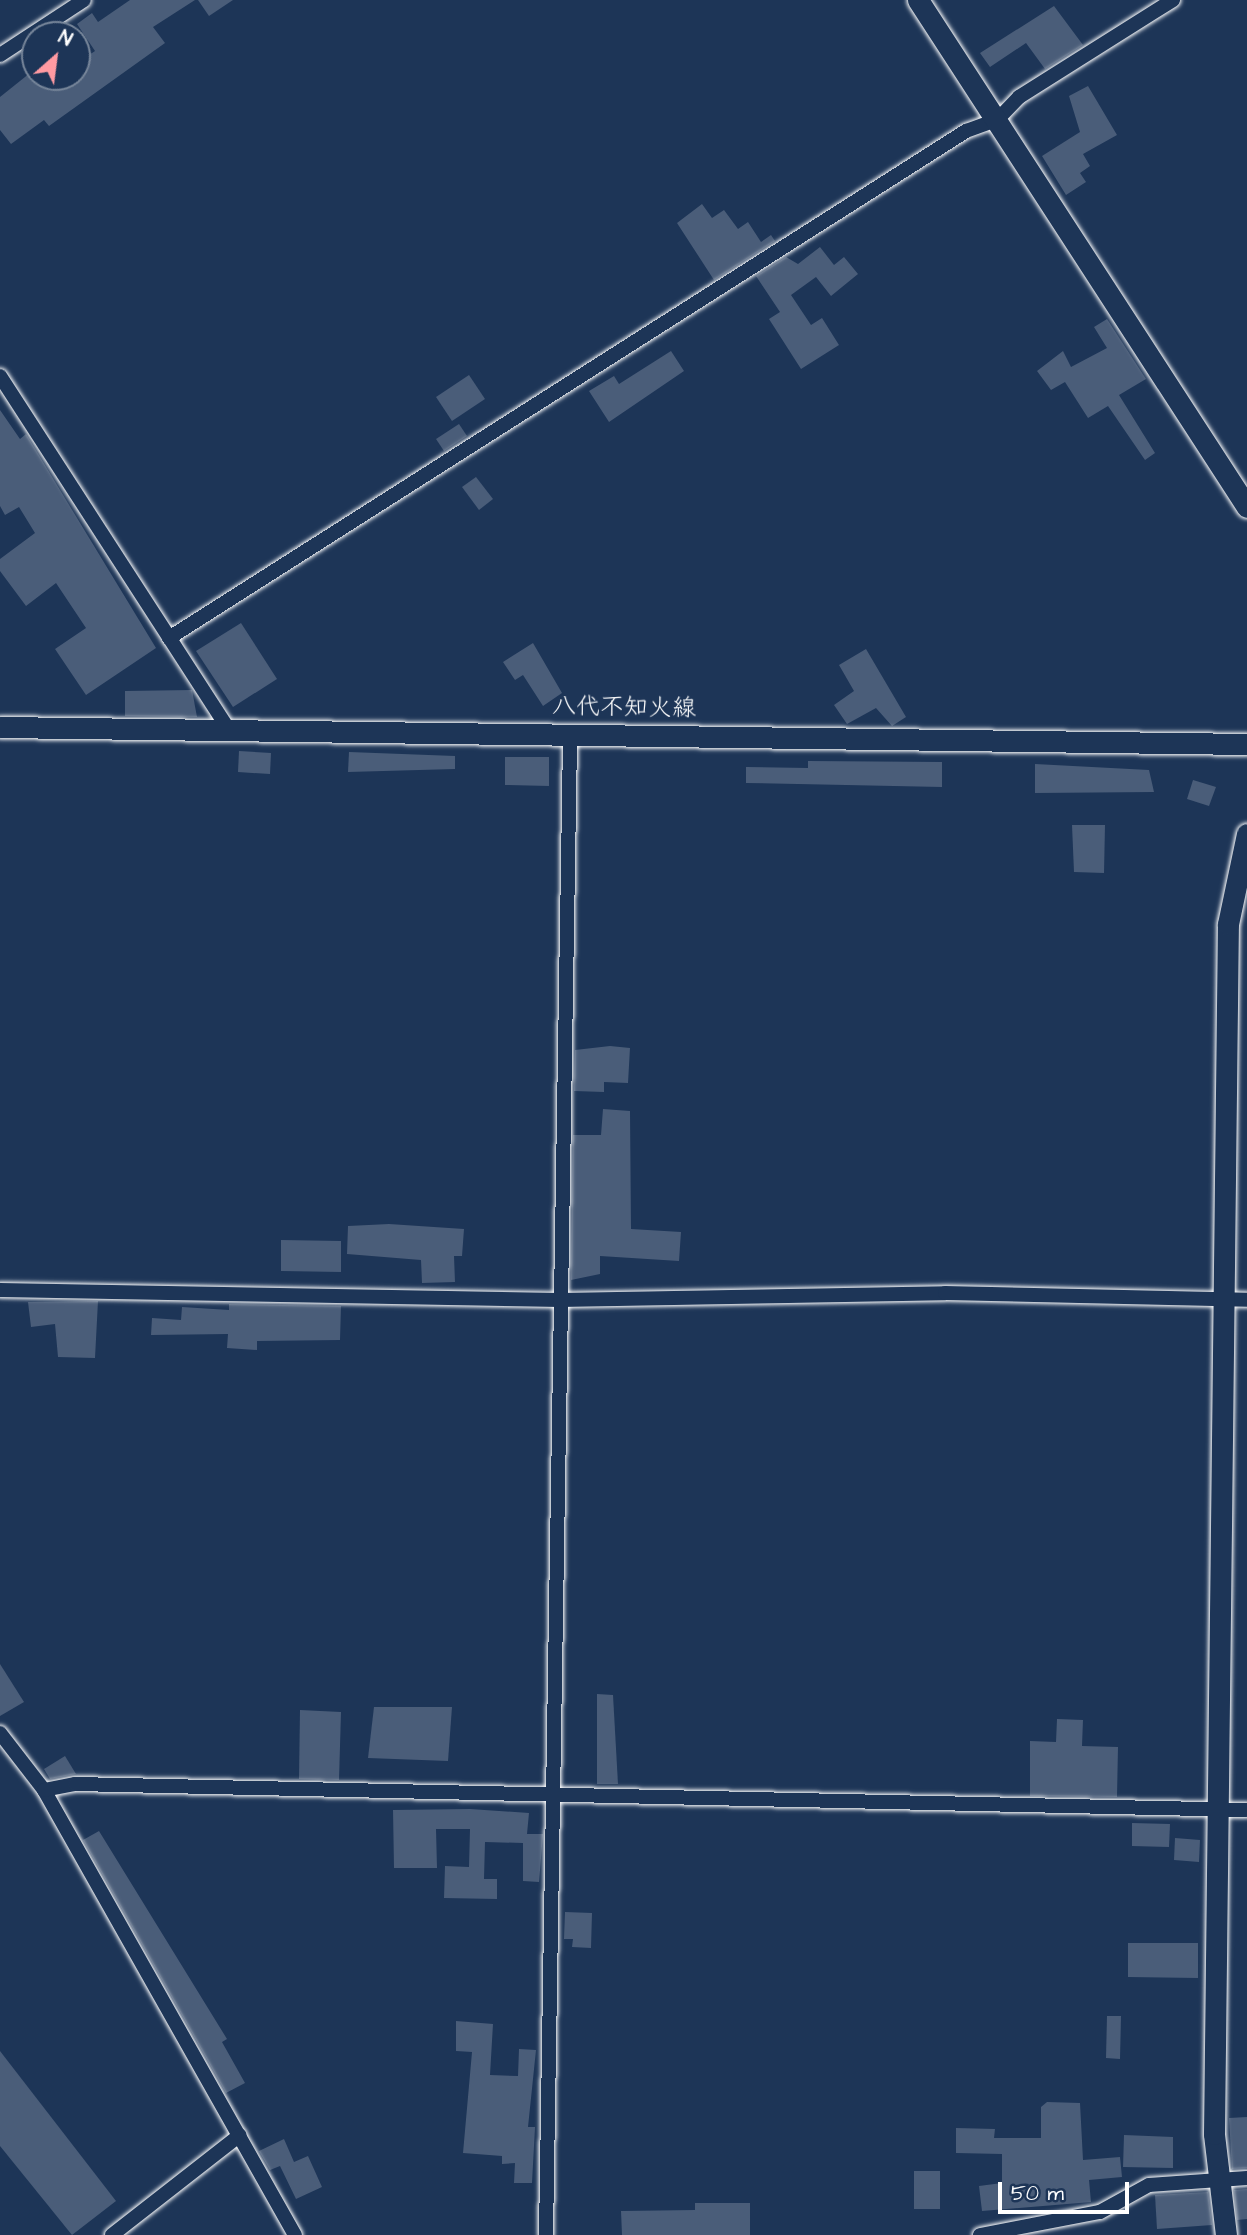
<!DOCTYPE html>
<html>
<head>
<meta charset="utf-8">
<style>
	body { margin:0 }
	#map { position:relative; width:1247px; height:2235px; overflow:hidden; background:#1d3557; font-family:"Architects Daughter","Klee One",sans-serif }
	div>[style] { position:absolute }
	[style*='--x'] { left:calc(var(--x)*1px); top:calc(var(--y)*1px); width:calc(var(--w)*1px); rotate:calc(var(--a)*1deg) }
	.building>* { inset:0; background:#4a5d79 }
	.roads { filter:drop-shadow(0 0 2px #fff) drop-shadow(0 0 2px #fff) }
	.street>* { height:14px; margin:-7px; padding:0 7px; transform-origin:7px; border-radius:7px; background:#1d3557 }
	.secondary>* { height:21px; margin:-10.5px; padding:0 10.5px; transform-origin:10.5px; border-radius:10.5px; background:#1d3557 }
	span { translate:-50% -50%; white-space:nowrap; text-align:center; line-height:1.15; -webkit-text-stroke:5px #1d3557; paint-order:stroke }
	.street-label { font-size:24px; color:#fff }
	.north { position:absolute; left:21px; top:21px; width:70px; height:70px; box-sizing:border-box; background:#1d3557; border:2px solid #77869a; border-radius:50%; rotate:28deg; font-size:19px; font-weight:700; line-height:28px; text-align:center; color:#fff }
	.north::after { content:''; display:block; margin:auto; width:24px; height:32px; background:#ff9aa2; clip-path:polygon(50% 0,100% 100%,50% 72%,0 100%) }
	.scale { position:absolute; left:998px; top:2182px; width:131px; height:32px; box-sizing:border-box; border:4px solid #fff; border-top:0; padding-left:9px; font-size:21px; line-height:24px; white-space:nowrap; color:#fff; -webkit-text-stroke:5px #1d3557; paint-order:stroke }
</style>
</head>
<body>
<div id="map">
	<div class="building">
		<i style="clip-path:polygon(130px 0,195px 0,153px 27px,165px 43px,49px 126px,44px 120px,11px 144px,0 130px,0 97px,35px 69px,35px 77px,46px 84px,77px 77px,77px 63px,95px 51px,77px 24px,92px 13px,98px 22px)"></i>
		<i style="clip-path:polygon(198px 0,233px 0,209px 16px)"></i>
		<i style="clip-path:polygon(1054px 6px,1083px 45px,1045px 69px,1026px 43px,990px 67px,980px 53px)"></i>
		<i style="clip-path:polygon(1088px 86px,1117px 135px,1083px 154px,1090px 166px,1080px 173px,1086px 182px,1066px 195px,1042px 156px,1080px 132px,1069px 96px)"></i>
		<i style="clip-path:polygon(702px 204px,712px 218px,724px 210px,738px 229px,748px 222px,761px 242px,771px 235px,775px 241px,714px 280px,677px 223px)"></i>
		<i style="clip-path:polygon(820px 247px,834px 265px,844px 257px,858px 274px,831px 296px,816px 277px,791px 295px,811px 325px,822px 318px,839px 345px,801px 369px,769px 319px,780px 312px,756px 276px,786px 257px,798px 264px)"></i>
		<i style="clip-path:polygon(1107px 319px,1146px 379px,1119px 395px,1155px 453px,1145px 460px,1108px 406px,1088px 418px,1065px 382px,1051px 390px,1037px 371px,1063px 351px,1071px 367px,1107px 348px,1094px 327px)"></i>
		<i style="clip-path:polygon(671px 351px,684px 371px,609px 422px,589px 391px,614px 376px,619px 384px)"></i>
		<i style="clip-path:polygon(469px 375px,485px 399px,452px 421px,436px 397px)"></i>
		<i style="clip-path:polygon(0 410px,20px 439px,26px 434px,156px 648px,86px 695px,55px 649px,86px 628px,56px 583px,26px 606px,0 571px,0 559px,35px 533px,19px 507px,5px 515px,0 506px)"></i>
		<i style="clip-path:polygon(459px 424px,467px 436px,444px 451px,436px 439px)"></i>
		<i style="clip-path:polygon(476px 477px,493px 499px,479px 510px,462px 487px)"></i>
		<i style="clip-path:polygon(241px 623px,277px 679px,233px 707px,196px 651px)"></i>
		<i style="clip-path:polygon(533px 643px,562px 693px,543px 706px,523px 675px,515px 680px,503px 662px)"></i>
		<i style="clip-path:polygon(866px 649px,906px 717px,892px 726px,876px 708px,847px 724px,834px 705px,854px 691px,839px 665px)"></i>
		<i style="clip-path:polygon(192px 690px,197px 717px,125px 716px,125px 691px)"></i>
		<i style="clip-path:polygon(239px 751px,271px 753px,270px 774px,238px 772px)"></i>
		<i style="clip-path:polygon(349px 752px,455px 756px,455px 769px,348px 772px)"></i>
		<i style="clip-path:polygon(505px 757px,549px 757px,549px 786px,505px 785px)"></i>
		<i style="clip-path:polygon(808px 761px,942px 762px,942px 787px,746px 783px,746px 767px,808px 768px)"></i>
		<i style="clip-path:polygon(1035px 764px,1149px 770px,1154px 792px,1035px 793px)"></i>
		<i style="clip-path:polygon(1193px 780px,1216px 787px,1209px 806px,1187px 799px)"></i>
		<i style="clip-path:polygon(1072px 825px,1105px 825px,1104px 873px,1074px 872px)"></i>
		<i style="clip-path:polygon(610px 1046px,630px 1048px,628px 1083px,604px 1082px,604px 1092px,574px 1091px,575px 1050px)"></i>
		<i style="clip-path:polygon(603px 1109px,630px 1111px,631px 1229px,681px 1232px,679px 1261px,600px 1256px,600px 1274px,571px 1280px,573px 1135px,601px 1135px)"></i>
		<i style="clip-path:polygon(389px 1224px,464px 1229px,462px 1256px,454px 1256px,455px 1282px,422px 1283px,421px 1260px,347px 1254px,348px 1226px)"></i>
		<i style="clip-path:polygon(281px 1240px,341px 1241px,341px 1272px,281px 1271px)"></i>
		<i style="clip-path:polygon(98px 1301px,95px 1358px,58px 1357px,55px 1324px,31px 1327px,28px 1302px)"></i>
		<i style="clip-path:polygon(229px 1304px,341px 1306px,340px 1340px,257px 1341px,257px 1350px,227px 1348px,228px 1334px,151px 1335px,152px 1318px,181px 1320px,182px 1307px,229px 1310px)"></i>
		<i style="clip-path:polygon(0 1664px,24px 1702px,0 1716px)"></i>
		<i style="clip-path:polygon(597px 1694px,613px 1695px,618px 1784px,597px 1784px)"></i>
		<i style="clip-path:polygon(374px 1707px,452px 1707px,448px 1761px,368px 1758px)"></i>
		<i style="clip-path:polygon(300px 1710px,341px 1712px,339px 1780px,299px 1779px)"></i>
		<i style="clip-path:polygon(1057px 1719px,1083px 1720px,1082px 1746px,1118px 1747px,1117px 1797px,1030px 1796px,1030px 1741px,1056px 1742px)"></i>
		<i style="clip-path:polygon(65px 1756px,76px 1774px,50px 1779px,44px 1769px)"></i>
		<i style="clip-path:polygon(470px 1809px,529px 1813px,527px 1834px,543px 1834px,539px 1882px,523px 1881px,523px 1843px,485px 1842px,484px 1879px,497px 1879px,497px 1899px,444px 1898px,445px 1866px,469px 1867px,470px 1829px,436px 1829px,437px 1868px,394px 1868px,393px 1810px)"></i>
		<i style="clip-path:polygon(1132px 1823px,1170px 1824px,1169px 1847px,1132px 1846px)"></i>
		<i style="clip-path:polygon(99px 1831px,227px 2039px,222px 2042px,245px 2083px,226px 2093px,83px 1840px)"></i>
		<i style="clip-path:polygon(1175px 1838px,1200px 1840px,1199px 1862px,1174px 1860px)"></i>
		<i style="clip-path:polygon(565px 1912px,592px 1913px,591px 1948px,572px 1947px,573px 1939px,564px 1939px)"></i>
		<i style="clip-path:polygon(1128px 1943px,1198px 1943px,1198px 1978px,1128px 1977px)"></i>
		<i style="clip-path:polygon(1107px 2016px,1121px 2016px,1120px 2059px,1106px 2058px)"></i>
		<i style="clip-path:polygon(456px 2021px,493px 2024px,490px 2075px,518px 2076px,519px 2049px,536px 2050px,528px 2127px,535px 2127px,532px 2183px,514px 2183px,515px 2163px,502px 2164px,502px 2156px,463px 2153px,472px 2052px,456px 2051px)"></i>
		<i style="clip-path:polygon(0 2051px,116px 2201px,72px 2235px,0 2146px)"></i>
		<i style="clip-path:polygon(1047px 2102px,1080px 2103px,1083px 2160px,1120px 2157px,1122px 2177px,1089px 2180px,1091px 2202px,982px 2211px,979px 2186px,1002px 2183px,1002px 2154px,956px 2153px,956px 2128px,995px 2129px,994px 2138px,1041px 2138px,1041px 2107px)"></i>
		<i style="clip-path:polygon(1247px 2117px,1247px 2168px,1232px 2169px,1229px 2118px)"></i>
		<i style="clip-path:polygon(1124px 2135px,1173px 2137px,1173px 2168px,1123px 2167px)"></i>
		<i style="clip-path:polygon(284px 2139px,294px 2162px,308px 2156px,322px 2187px,296px 2199px,280px 2166px,270px 2170px,259px 2151px)"></i>
		<i style="clip-path:polygon(914px 2171px,940px 2171px,940px 2209px,914px 2209px)"></i>
		<i style="clip-path:polygon(1247px 2189px,1247px 2219px,1237px 2220px,1234px 2190px)"></i>
		<i style="clip-path:polygon(1208px 2192px,1212px 2225px,1157px 2229px,1155px 2195px)"></i>
		<i style="clip-path:polygon(695px 2203px,750px 2203px,750px 2235px,622px 2235px,621px 2211px,695px 2210px)"></i>
	</div>
	<div class="roads">
		<div class="street">
			<i style="--x:0;--y:55;--w:100;--a:-33.2"></i>
			<i style="--x:0;--y:376;--w:418;--a:57.1"></i>
			<i style="--x:169;--y:638;--w:945;--a:-32.46"></i>
			<i style="--x:966;--y:131;--w:33;--a:-20"></i>
			<i style="--x:997;--y:120;--w:32;--a:-46"></i>
			<i style="--x:1019;--y:97;--w:182;--a:-32.2"></i>
			<i style="--x:0;--y:1290;--w:560;--a:1.02"></i>
			<i style="--x:560;--y:1300;--w:385;--a:-1"></i>
			<i style="--x:945;--y:1293;--w:302;--a:1.3"></i>
			<i style="--x:0;--y:1733;--w:72;--a:52.3"></i>
			<i style="--x:44;--y:1790;--w:511;--a:60.58"></i>
			<i style="--x:44;--y:1790;--w:32;--a:-11"></i>
			<i style="--x:75;--y:1784;--w:1172;--a:1.27"></i>
			<i style="--x:112;--y:2235;--w:162;--a:-38"></i>
			<i style="--x:546;--y:2235;--w:1502;--a:-89.08"></i>
			<i style="--x:980;--y:2235;--w:122;--a:-10.9"></i>
			<i style="--x:1100;--y:2212;--w:56;--a:-28.9"></i>
			<i style="--x:1149;--y:2185;--w:98;--a:-4.1"></i>
		</div>
		<div class="secondary">
			<i style="--x:918;--y:0;--w:604;--a:57.02"></i>
			<i style="--x:0;--y:727;--w:1247;--a:0.78"></i>
			<i style="--x:1226;--y:2235;--w:102;--a:-96.8"></i>
			<i style="--x:1214;--y:2134;--w:1210;--a:-89.34"></i>
			<i style="--x:1228;--y:924;--w:92;--a:-78.1"></i>
		</div>
	</div>
	<div class="street-label">
		<span style="left:624px;top:708px;rotate:1deg">八代不知火線</span>
	</div>
	<div class="north">N</div>
	<div class="scale">50 m</div>
</div>
</body>
</html>
